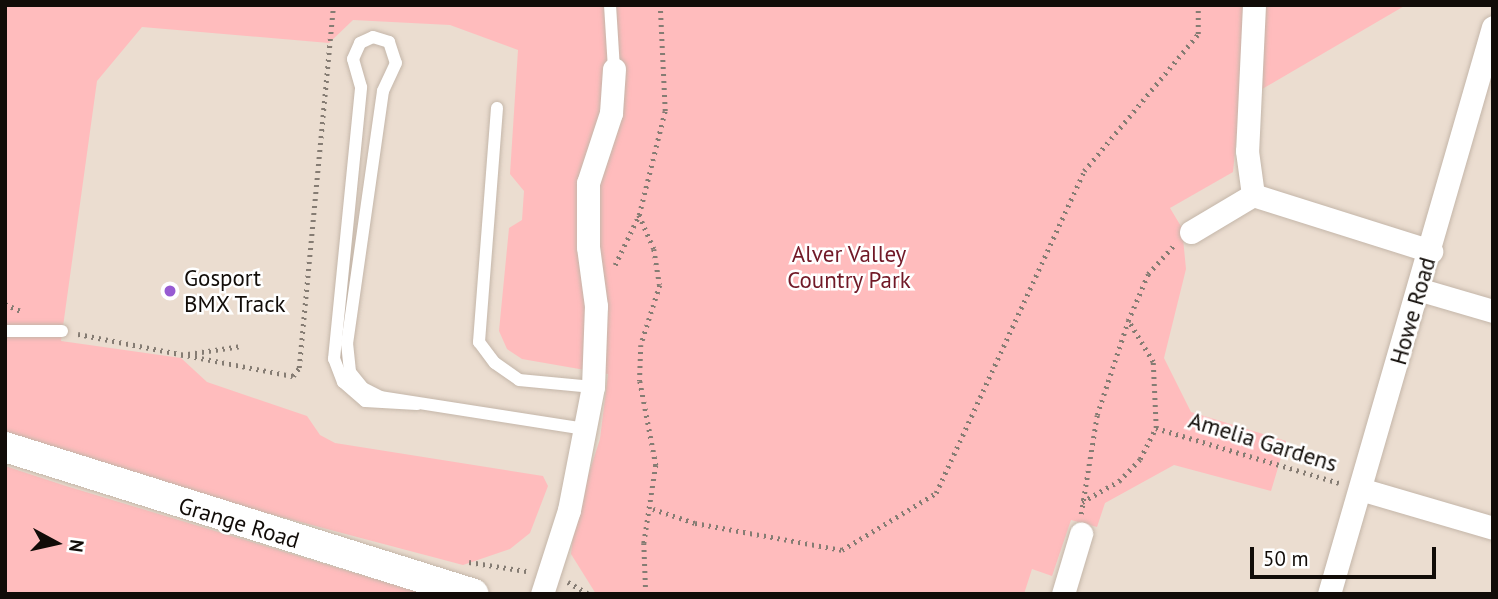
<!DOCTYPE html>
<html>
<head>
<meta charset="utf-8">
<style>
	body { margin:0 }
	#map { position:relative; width:1498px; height:599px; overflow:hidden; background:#ebddd0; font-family:"PT Sans",sans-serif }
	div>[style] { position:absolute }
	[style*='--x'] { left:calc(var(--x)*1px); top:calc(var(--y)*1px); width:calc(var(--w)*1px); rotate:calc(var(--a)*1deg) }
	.green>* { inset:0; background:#ffbcbd }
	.path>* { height:4.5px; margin-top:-2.25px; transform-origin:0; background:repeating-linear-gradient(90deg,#857c73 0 2px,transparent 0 7px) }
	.roads { filter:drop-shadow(0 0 2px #c4b6a9) drop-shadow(0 0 2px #c4b6a9) }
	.service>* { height:12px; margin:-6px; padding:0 6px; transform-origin:6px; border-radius:6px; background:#fff }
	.minor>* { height:23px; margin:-11.5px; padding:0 11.5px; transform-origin:11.5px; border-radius:11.5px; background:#fff }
	.tertiary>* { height:30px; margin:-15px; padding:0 15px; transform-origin:15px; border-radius:15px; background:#fff }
	.dots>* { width:19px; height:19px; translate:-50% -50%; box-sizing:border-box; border:4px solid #fff; border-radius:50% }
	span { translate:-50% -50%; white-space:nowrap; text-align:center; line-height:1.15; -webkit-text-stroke:5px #fff; paint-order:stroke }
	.park-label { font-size:23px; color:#711927 }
	.poi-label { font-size:23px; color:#110c08 }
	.left { translate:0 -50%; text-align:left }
	.street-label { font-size:23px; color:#110c08 }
	.frame { position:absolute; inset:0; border:7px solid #110c08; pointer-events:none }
	.north { position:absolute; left:21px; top:508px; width:70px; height:70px; -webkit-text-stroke:5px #fff; paint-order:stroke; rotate:98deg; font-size:19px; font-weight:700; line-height:28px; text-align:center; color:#110c08 }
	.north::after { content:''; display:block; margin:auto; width:24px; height:32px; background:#110c08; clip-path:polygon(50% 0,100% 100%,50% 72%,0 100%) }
	.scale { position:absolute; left:1250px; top:547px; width:186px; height:32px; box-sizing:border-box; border:4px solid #110c08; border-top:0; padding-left:9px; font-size:21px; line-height:24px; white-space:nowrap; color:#110c08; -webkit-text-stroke:5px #fff; paint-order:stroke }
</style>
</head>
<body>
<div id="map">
	<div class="green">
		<i style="clip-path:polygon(5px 5px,1406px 5px,1240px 102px,1233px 172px,1170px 208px,1182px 228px,1186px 269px,1164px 358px,1191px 412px,1286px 441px,1271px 491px,1174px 465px,1105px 503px,1097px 527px,1071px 520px,1052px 576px,1032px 569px,1024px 594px,596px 594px,571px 554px,575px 516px,600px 439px,608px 374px,522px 359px,507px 349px,499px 331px,509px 228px,522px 220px,524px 191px,510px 174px,518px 50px,450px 25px,353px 20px,329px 43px,142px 27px,97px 81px,61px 341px,181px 358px,207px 382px,307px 416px,320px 435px,335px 443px,543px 476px,548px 486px,530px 533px,510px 549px,463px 565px,175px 489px,5px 435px)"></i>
		<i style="clip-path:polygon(5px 466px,66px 486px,424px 594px,5px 594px)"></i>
	</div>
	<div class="path">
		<i style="--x:639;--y:215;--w:37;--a:66"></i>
		<i style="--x:654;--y:249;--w:36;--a:81"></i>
		<i style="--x:660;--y:285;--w:63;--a:107.6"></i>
		<i style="--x:641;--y:345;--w:36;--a:92"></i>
		<i style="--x:640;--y:381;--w:86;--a:79.2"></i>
		<i style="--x:656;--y:465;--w:79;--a:98.7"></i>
		<i style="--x:644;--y:543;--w:51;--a:87.8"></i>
		<i style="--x:615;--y:265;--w:55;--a:-64.4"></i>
		<i style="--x:639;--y:215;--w:107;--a:-76"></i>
		<i style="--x:665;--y:111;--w:106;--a:-92.7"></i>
		<i style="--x:5;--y:304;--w:17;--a:24"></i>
		<i style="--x:78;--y:334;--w:219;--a:11.1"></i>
		<i style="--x:293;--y:376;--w:10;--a:-53"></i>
		<i style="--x:299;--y:368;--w:365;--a:-84.6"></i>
		<i style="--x:181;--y:355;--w:61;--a:-8.5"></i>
		<i style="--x:1156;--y:428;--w:191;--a:16.7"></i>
		<i style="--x:1082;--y:502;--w:43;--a:-29.6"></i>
		<i style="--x:1119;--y:481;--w:30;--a:-46"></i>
		<i style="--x:1140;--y:459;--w:35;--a:-63"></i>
		<i style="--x:1156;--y:428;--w:66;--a:-92.6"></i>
		<i style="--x:1153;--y:362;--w:47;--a:-121"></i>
		<i style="--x:653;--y:509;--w:44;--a:18.4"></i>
		<i style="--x:695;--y:523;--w:149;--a:10.4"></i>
		<i style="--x:842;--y:550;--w:110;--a:-31.2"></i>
		<i style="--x:936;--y:493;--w:354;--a:-65.3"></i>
		<i style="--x:1084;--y:171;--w:178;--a:-50.2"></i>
		<i style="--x:1198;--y:34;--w:29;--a:-90"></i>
		<i style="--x:1081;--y:514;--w:100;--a:-80.8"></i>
		<i style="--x:1097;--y:415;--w:99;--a:-71.7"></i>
		<i style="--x:1128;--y:321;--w:51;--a:-66.9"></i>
		<i style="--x:1148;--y:274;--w:39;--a:-48"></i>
		<i style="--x:469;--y:562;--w:58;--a:9"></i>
		<i style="--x:568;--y:582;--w:24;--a:30"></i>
	</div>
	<div class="roads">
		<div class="service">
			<i style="--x:610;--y:5;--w:64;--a:86.4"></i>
			<i style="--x:497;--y:108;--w:235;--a:94.4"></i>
			<i style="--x:479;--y:342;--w:26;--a:53"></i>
			<i style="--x:495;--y:363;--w:29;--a:35"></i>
			<i style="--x:519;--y:380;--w:74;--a:5.4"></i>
			<i style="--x:5;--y:331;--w:57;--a:0"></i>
			<i style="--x:417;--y:404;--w:52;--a:-176.7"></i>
			<i style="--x:365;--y:401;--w:29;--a:-139"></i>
			<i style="--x:343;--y:382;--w:25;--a:-111"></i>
			<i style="--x:334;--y:359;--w:273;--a:-84.3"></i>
			<i style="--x:361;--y:87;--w:29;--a:-106"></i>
			<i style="--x:353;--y:59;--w:17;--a:-66"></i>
			<i style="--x:360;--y:43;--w:14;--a:-25"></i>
			<i style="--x:373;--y:37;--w:17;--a:17"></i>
			<i style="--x:389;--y:42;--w:22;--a:72"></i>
			<i style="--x:396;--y:63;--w:31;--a:115"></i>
			<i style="--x:383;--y:91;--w:255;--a:98.1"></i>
			<i style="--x:347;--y:343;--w:29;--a:84"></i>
			<i style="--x:350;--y:372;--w:21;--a:51"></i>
			<i style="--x:363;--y:388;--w:20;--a:27"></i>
			<i style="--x:381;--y:397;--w:207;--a:8.9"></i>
		</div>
		<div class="minor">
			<i style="--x:1254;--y:5;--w:146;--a:92.7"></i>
			<i style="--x:1247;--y:151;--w:44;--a:82.2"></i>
			<i style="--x:1253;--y:195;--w:187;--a:17.5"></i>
			<i style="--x:1191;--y:232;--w:72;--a:-30.8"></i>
			<i style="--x:1421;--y:290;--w:75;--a:16.3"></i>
			<i style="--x:1360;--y:489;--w:139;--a:16.3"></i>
			<i style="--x:542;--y:594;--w:88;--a:-72.2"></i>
			<i style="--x:569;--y:510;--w:125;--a:-79"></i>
			<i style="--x:593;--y:387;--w:81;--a:-87.9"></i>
			<i style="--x:596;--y:306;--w:60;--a:-97.7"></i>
			<i style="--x:588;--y:247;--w:64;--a:-90"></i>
			<i style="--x:588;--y:183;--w:74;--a:-71.8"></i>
			<i style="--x:611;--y:113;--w:44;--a:-86.1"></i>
			<i style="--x:1063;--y:594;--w:63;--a:-73.3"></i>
			<i style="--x:1329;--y:594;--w:590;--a:-73.87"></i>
		</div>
		<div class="tertiary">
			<i style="--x:5;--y:447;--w:491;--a:17.4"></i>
		</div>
	</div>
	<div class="dots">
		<i style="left:170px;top:291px;background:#975bd2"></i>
	</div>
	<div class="park-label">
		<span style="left:849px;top:267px">Alver Valley<br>Country Park</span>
	</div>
	<div class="poi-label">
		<span class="left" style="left:184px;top:291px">Gosport<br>BMX Track</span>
	</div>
	<div class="street-label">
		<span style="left:1413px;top:311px;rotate:-74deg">Howe Road</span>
		<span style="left:1263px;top:442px;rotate:17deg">Amelia Gardens</span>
		<span style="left:239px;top:523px;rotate:17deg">Grange Road</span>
	</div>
	<div class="frame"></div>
	<div class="north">N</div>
	<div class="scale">50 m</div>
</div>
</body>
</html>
